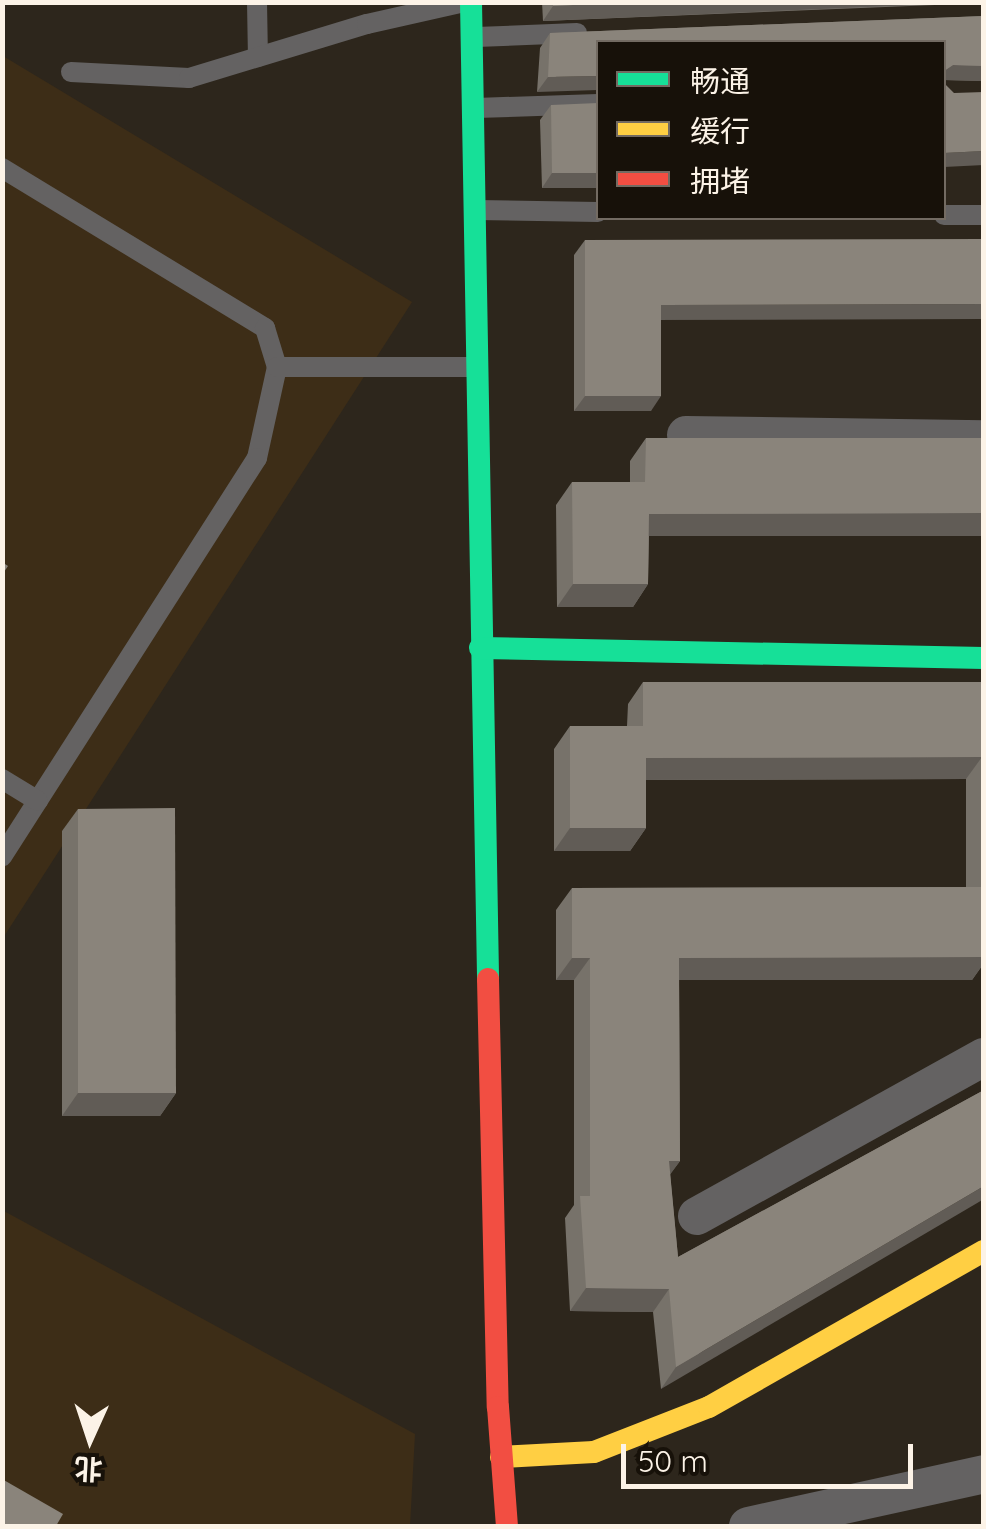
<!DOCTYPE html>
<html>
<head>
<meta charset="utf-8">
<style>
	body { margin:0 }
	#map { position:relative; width:986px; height:1529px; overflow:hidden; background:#2d261c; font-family:Quicksand,"Noto Sans SC",sans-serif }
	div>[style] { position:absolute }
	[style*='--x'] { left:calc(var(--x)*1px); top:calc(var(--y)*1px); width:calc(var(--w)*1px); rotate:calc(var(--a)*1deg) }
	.built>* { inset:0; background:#3d2d17 }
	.lane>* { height:20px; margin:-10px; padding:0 10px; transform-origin:10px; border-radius:10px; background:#646262 }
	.street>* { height:38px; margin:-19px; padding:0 19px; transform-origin:19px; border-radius:19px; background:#646262 }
	.fast>* { height:22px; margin:-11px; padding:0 11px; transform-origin:11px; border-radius:11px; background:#16e098 }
	.slow>* { height:22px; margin:-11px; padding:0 11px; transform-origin:11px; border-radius:11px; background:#ffcf43 }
	.jam>* { height:22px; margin:-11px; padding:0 11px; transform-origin:11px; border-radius:11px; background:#f24e42 }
	.wall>* { inset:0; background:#77726a }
	.shaded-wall>* { inset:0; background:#615c56 }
	.building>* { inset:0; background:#8a847b }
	span { translate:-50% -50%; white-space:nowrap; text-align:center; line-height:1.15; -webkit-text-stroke:10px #171109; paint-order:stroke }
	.frame { position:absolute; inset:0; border:5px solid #fcf3e7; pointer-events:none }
	.legend { position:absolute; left:596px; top:40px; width:350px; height:180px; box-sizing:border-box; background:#171109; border:2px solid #736b62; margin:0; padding:12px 18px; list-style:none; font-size:30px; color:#fcf3e7 }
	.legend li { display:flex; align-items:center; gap:20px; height:50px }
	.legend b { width:50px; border:2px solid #736b62 }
	.north { position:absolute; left:40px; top:1389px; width:100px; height:100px; -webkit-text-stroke:8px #171109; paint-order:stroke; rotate:183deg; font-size:28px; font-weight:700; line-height:40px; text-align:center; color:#fcf3e7 }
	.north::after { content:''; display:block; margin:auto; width:35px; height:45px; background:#fcf3e7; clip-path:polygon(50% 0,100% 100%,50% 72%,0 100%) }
	.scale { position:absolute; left:621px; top:1444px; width:292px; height:45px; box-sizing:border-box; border:5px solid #fcf3e7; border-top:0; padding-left:12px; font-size:30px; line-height:35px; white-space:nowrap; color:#fcf3e7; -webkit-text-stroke:8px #171109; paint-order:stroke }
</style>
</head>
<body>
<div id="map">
	<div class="built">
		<i style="clip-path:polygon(3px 56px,412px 302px,3px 938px)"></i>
		<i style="clip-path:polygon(2px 1210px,415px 1434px,410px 1526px,3px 1526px)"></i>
	</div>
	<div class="lane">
		<i style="--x:257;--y:2;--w:55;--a:89"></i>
		<i style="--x:476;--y:37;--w:101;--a:-2.3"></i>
		<i style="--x:71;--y:72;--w:118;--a:2.9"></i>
		<i style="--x:189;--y:78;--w:186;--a:-16.9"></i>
		<i style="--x:367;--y:24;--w:100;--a:-12.7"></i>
		<i style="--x:476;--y:108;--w:122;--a:-1.9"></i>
		<i style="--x:2;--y:168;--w:308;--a:31.3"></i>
		<i style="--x:265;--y:328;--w:41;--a:72.9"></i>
		<i style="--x:277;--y:367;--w:93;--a:102.4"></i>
		<i style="--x:257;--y:458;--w:473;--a:122.6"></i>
		<i style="--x:476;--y:210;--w:122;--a:0.9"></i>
		<i style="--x:944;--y:215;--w:40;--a:0"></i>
		<i style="--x:277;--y:367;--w:198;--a:0"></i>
		<i style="--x:2;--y:779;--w:42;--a:31.4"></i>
	</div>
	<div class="street">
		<i style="--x:686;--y:435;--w:298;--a:0.8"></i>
		<i style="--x:697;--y:1216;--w:328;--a:-29"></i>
		<i style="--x:748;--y:1526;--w:242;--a:-12.4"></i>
	</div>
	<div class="fast">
		<i style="--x:471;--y:2;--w:977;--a:89"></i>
		<i style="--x:480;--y:648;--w:504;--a:1.14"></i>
	</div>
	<div class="slow">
		<i style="--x:501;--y:1457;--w:93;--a:-3.1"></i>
		<i style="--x:594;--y:1452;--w:123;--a:-21.4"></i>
		<i style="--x:709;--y:1407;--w:316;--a:-29.6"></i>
	</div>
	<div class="jam">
		<i style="--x:488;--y:979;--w:428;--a:88.7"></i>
		<i style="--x:498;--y:1407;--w:119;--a:85.7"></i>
	</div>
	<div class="wall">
		<i style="clip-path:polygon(542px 2px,984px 2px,984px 3px,543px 21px)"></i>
		<i style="clip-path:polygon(984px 16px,984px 81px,944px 80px,944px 42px,598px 42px,537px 92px,540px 48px,550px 33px)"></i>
		<i style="clip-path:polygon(551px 105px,598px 188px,542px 188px,540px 120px)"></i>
		<i style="clip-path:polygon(585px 240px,661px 320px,651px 411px,574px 411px,574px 255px)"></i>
		<i style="clip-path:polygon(646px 438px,984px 438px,984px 536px,649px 536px,648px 584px,633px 607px,557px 607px,556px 505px,572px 482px,630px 482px,630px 461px)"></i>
		<i style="clip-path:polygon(643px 682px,984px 682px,984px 963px,972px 980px,679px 980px,680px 1161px,670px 1174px,678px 1257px,984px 1090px,661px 1389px,653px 1312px,570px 1311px,565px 1218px,574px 1205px,574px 980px,556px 980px,556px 910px,572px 888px,966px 887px,966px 779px,646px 780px,646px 828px,630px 851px,554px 851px,554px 749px,570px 726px,627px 726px,628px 704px)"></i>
		<i style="clip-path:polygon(78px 809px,176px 1093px,160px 1116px,62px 1116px,62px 831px)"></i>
	</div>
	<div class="shaded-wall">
		<i style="clip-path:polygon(634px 2px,984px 2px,543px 21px,553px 6px)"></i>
		<i style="clip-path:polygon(953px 65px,984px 66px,984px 81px,944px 80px,944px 71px)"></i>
		<i style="clip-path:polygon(598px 76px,598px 90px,537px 92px,548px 77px)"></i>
		<i style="clip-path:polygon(984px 151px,984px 165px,944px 167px,944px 153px)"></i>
		<i style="clip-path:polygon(552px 173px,598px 173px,598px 188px,542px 188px)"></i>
		<i style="clip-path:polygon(984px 304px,984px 319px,651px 320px,661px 305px)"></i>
		<i style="clip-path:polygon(585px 396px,661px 396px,651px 411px,574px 411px)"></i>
		<i style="clip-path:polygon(984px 513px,984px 536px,633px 536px,649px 514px)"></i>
		<i style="clip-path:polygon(573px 584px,648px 584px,633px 607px,557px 607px)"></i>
		<i style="clip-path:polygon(982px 757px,966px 779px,630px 780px,646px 758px)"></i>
		<i style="clip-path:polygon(570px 828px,646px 828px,630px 851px,554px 851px)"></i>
		<i style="clip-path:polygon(984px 957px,984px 963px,972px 980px,664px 980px,679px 958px)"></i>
		<i style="clip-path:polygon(572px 958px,590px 958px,574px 980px,556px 980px)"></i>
		<i style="clip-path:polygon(78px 1093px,176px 1093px,160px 1116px,62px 1116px)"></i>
		<i style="clip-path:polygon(669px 1161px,680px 1161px,664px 1183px)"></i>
		<i style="clip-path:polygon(984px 1186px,984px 1199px,661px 1389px,676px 1367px)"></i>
		<i style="clip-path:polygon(586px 1288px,669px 1289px,653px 1312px,570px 1311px)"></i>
	</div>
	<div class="building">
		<i style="clip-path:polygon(553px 2px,634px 2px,553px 6px)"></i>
		<i style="clip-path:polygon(984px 16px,984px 66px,953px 65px,944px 71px,944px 42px,598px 42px,598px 76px,548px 77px,550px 33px)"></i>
		<i style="clip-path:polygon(944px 83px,954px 93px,984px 92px,984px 151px,944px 153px)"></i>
		<i style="clip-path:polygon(598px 103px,598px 173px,552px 173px,551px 105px)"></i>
		<i style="clip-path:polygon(984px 239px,984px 304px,661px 305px,661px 396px,585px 396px,585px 240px)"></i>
		<i style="clip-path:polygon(646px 438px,984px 438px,984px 513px,649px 514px,648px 584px,573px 584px,572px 482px,645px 482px)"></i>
		<i style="clip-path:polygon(2px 562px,8px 566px,2px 575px)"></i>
		<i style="clip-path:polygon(643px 682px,984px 682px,984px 957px,679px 958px,680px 1161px,669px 1161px,678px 1257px,984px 1090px,984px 1186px,676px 1367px,669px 1289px,586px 1288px,580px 1196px,590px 1196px,590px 958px,572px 958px,572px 888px,981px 887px,982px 757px,646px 758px,646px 828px,570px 828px,570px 726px,643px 726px)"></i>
		<i style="clip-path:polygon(175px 808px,176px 1093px,78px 1093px,78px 809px)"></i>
		<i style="clip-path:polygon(2px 1479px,63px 1514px,56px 1526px,2px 1526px)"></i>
	</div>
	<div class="frame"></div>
	<ul class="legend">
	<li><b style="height:12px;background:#16e098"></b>畅通</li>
	<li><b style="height:12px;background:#ffcf43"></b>缓行</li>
	<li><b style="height:12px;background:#f24e42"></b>拥堵</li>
	</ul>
	<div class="north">北</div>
	<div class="scale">50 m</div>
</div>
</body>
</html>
